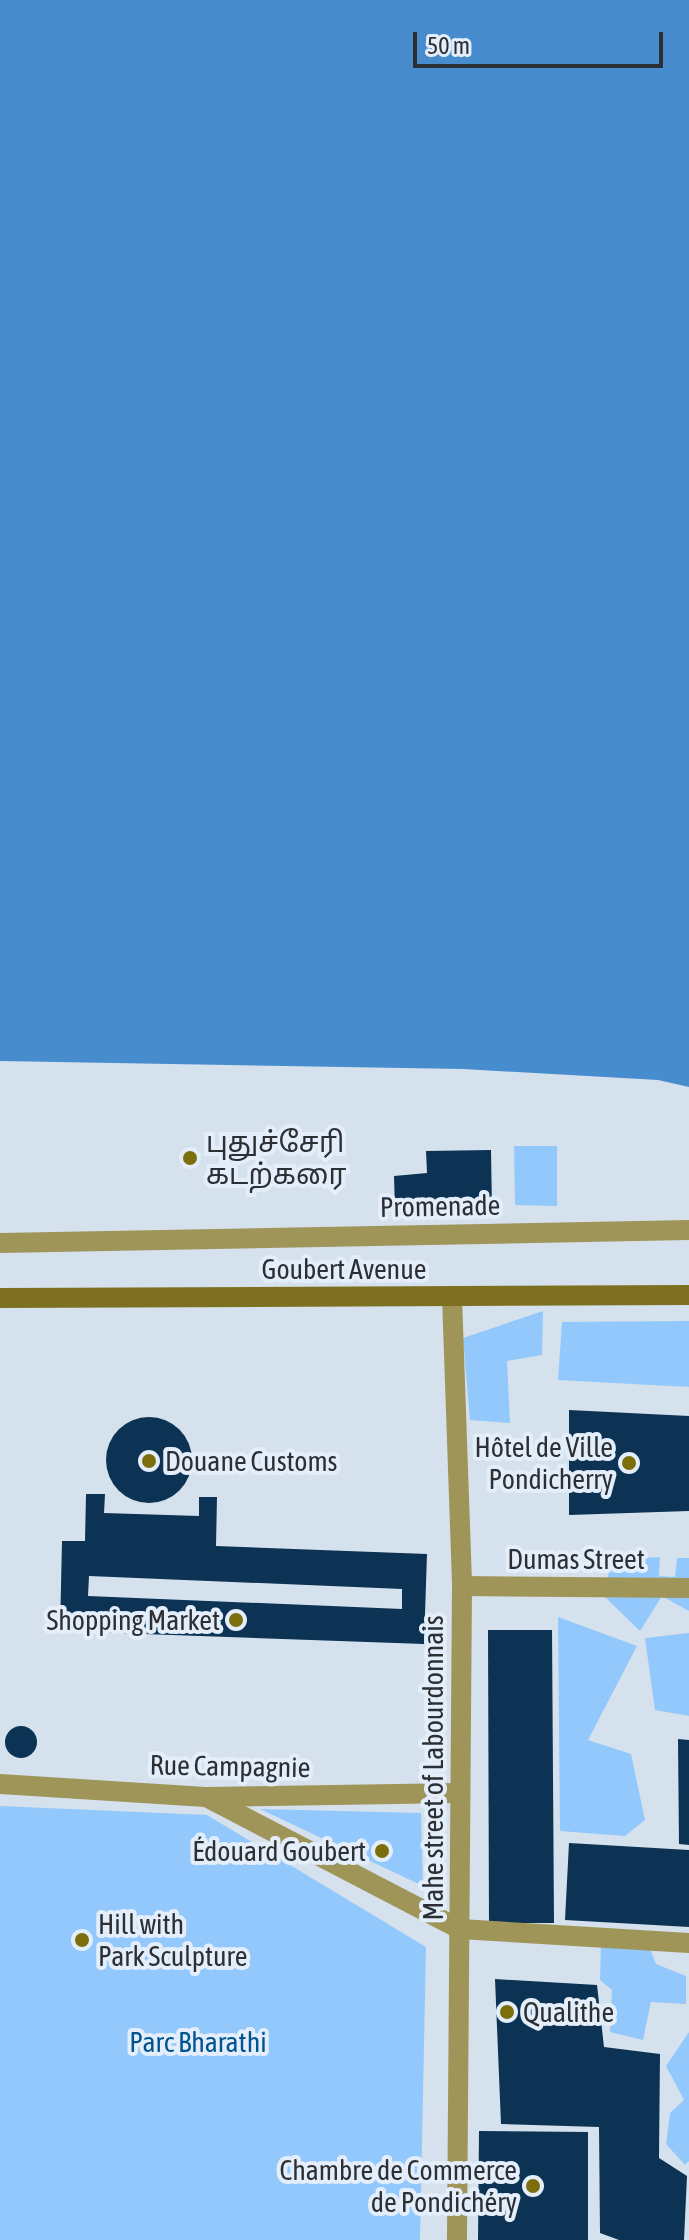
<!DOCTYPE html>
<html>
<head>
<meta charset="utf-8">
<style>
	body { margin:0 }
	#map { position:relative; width:689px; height:2240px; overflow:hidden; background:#d5e1ed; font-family:"Asap Condensed","Noto Sans Tamil",sans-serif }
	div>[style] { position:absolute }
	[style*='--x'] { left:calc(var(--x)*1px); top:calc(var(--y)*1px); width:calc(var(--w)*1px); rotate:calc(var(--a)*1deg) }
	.green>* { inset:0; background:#93c8fc }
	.water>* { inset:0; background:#478dce }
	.building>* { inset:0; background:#0c3354 }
	.round { border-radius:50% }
	.street>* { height:20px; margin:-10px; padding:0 10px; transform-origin:10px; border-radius:10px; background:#9f9559 }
	.secondary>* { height:20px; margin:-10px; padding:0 10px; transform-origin:10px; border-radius:10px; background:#7d7121 }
	.dots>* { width:22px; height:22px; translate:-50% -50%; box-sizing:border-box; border:4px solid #e3eefa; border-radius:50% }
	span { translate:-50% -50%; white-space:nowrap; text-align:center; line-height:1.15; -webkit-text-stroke:8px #e3eefa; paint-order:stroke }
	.poi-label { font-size:28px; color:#2c3035 }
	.left { translate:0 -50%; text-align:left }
	.right { translate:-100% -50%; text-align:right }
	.street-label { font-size:28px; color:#2c3035 }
	.park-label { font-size:28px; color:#005591 }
	.scale { position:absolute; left:413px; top:32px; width:250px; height:36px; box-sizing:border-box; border:4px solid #2c3035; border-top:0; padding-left:10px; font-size:24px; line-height:28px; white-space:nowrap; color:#2c3035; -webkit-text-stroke:6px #e3eefa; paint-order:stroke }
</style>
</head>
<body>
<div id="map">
	<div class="green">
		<i style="clip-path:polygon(514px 1146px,557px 1146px,557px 1206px,515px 1205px)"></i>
		<i style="clip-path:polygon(543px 1311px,542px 1355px,507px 1361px,510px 1423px,470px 1420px,463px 1338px)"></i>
		<i style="clip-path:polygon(689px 1321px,689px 1387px,558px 1380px,562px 1322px)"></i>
		<i style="clip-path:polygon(660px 1557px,659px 1576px,675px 1577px,677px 1558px,689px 1558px,689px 1583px,608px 1580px,609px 1560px)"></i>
		<i style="clip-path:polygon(689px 1593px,689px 1611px,662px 1596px,640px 1631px,604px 1596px)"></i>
		<i style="clip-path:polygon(558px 1617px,637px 1646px,588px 1740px,631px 1754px,645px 1820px,625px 1836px,560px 1831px)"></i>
		<i style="clip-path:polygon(689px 1633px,689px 1716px,655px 1710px,645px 1638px)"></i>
		<i style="clip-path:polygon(0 1806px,207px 1815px,426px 1947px,420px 2240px,0 2240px)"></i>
		<i style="clip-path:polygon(260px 1809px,421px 1813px,423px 1886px)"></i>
		<i style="clip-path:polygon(601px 1945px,649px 1946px,656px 1964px,686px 1976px,686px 2004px,651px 2002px,643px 2040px,610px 2032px,612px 1990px,600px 1980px)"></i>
		<i style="clip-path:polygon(689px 2032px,689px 2161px,685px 2165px,666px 2144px,670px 2113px,684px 2100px,666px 2066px)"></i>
	</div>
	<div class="water">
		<i style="clip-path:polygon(0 0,689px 0,689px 1087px,658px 1080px,463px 1069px,0 1061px)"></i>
	</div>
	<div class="building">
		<i style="clip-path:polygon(491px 1150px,492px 1211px,395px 1213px,394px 1176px,427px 1173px,426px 1151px)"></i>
		<i style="clip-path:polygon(569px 1410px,689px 1416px,689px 1511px,569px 1515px)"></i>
		<i class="round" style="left:106px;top:1417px;width:86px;height:86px"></i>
		<i style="clip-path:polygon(evenodd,86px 1494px,105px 1494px,104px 1513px,199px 1516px,199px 1497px,217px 1497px,216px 1546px,427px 1554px,424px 1644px,60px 1631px,62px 1541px,85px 1541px,86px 1494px,89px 1576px,402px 1589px,402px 1609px,88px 1596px,89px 1576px)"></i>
		<i style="clip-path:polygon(488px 1630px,552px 1630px,554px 1923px,489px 1923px)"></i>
		<i class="round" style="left:5px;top:1726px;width:32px;height:32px"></i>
		<i style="clip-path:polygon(678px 1739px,689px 1740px,689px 1845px,679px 1844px)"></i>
		<i style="clip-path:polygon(569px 1843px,689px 1850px,689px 1927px,565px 1920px)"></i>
		<i style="clip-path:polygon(495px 1979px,597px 1985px,604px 2047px,660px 2054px,659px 2158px,687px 2176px,684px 2240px,619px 2240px,600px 2233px,599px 2127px,501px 2124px)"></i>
		<i style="clip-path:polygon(479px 2131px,588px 2132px,588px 2240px,478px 2240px)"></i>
	</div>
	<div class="street">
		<i style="--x:0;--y:1243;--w:689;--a:-1.08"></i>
		<i style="--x:452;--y:1297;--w:289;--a:88"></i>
		<i style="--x:462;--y:1586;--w:654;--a:90.44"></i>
		<i style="--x:462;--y:1586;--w:227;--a:0.5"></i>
		<i style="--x:0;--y:1784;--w:206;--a:3.6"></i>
		<i style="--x:206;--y:1797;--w:253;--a:-0.9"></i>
		<i style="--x:206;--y:1797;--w:286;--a:27.5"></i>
		<i style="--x:460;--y:1929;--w:229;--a:3.5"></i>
	</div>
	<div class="secondary">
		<i style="--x:0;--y:1298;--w:689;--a:-0.25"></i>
	</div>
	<div class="dots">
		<i style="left:190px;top:1158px;background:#7d6e0c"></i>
		<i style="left:149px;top:1461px;background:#7d6e0c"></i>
		<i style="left:629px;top:1463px;background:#7d6e0c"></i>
		<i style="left:236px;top:1620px;background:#7d6e0c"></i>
		<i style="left:382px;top:1851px;background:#7d6e0c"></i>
		<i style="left:82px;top:1940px;background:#7d6e0c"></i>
		<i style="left:507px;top:2012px;background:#7d6e0c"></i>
		<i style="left:533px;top:2186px;background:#7d6e0c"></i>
	</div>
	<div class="poi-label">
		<span class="left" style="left:206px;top:1158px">புதுச்சேரி<br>கடற்கரை</span>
		<span class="right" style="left:613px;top:1463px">Hôtel de Ville<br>Pondicherry</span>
		<span class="left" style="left:165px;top:1461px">Douane Customs</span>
		<span class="right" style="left:220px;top:1620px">Shopping Market</span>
		<span class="right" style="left:366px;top:1851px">Édouard Goubert</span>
		<span class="left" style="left:98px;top:1940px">Hill with<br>Park Sculpture</span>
		<span class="left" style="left:523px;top:2012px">Qualithe</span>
		<span class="right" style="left:517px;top:2186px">Chambre de Commerce<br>de Pondichéry</span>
	</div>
	<div class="street-label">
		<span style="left:440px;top:1206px;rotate:-1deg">Promenade</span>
		<span style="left:344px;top:1269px">Goubert Avenue</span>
		<span style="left:576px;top:1559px">Dumas Street</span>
		<span style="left:230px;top:1766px;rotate:1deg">Rue Campagnie</span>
		<span style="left:433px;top:1768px;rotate:-90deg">Mahe street of Labourdonnais</span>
	</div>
	<div class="park-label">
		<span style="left:198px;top:2042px">Parc Bharathi</span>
	</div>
	<div class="scale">50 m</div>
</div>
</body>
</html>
